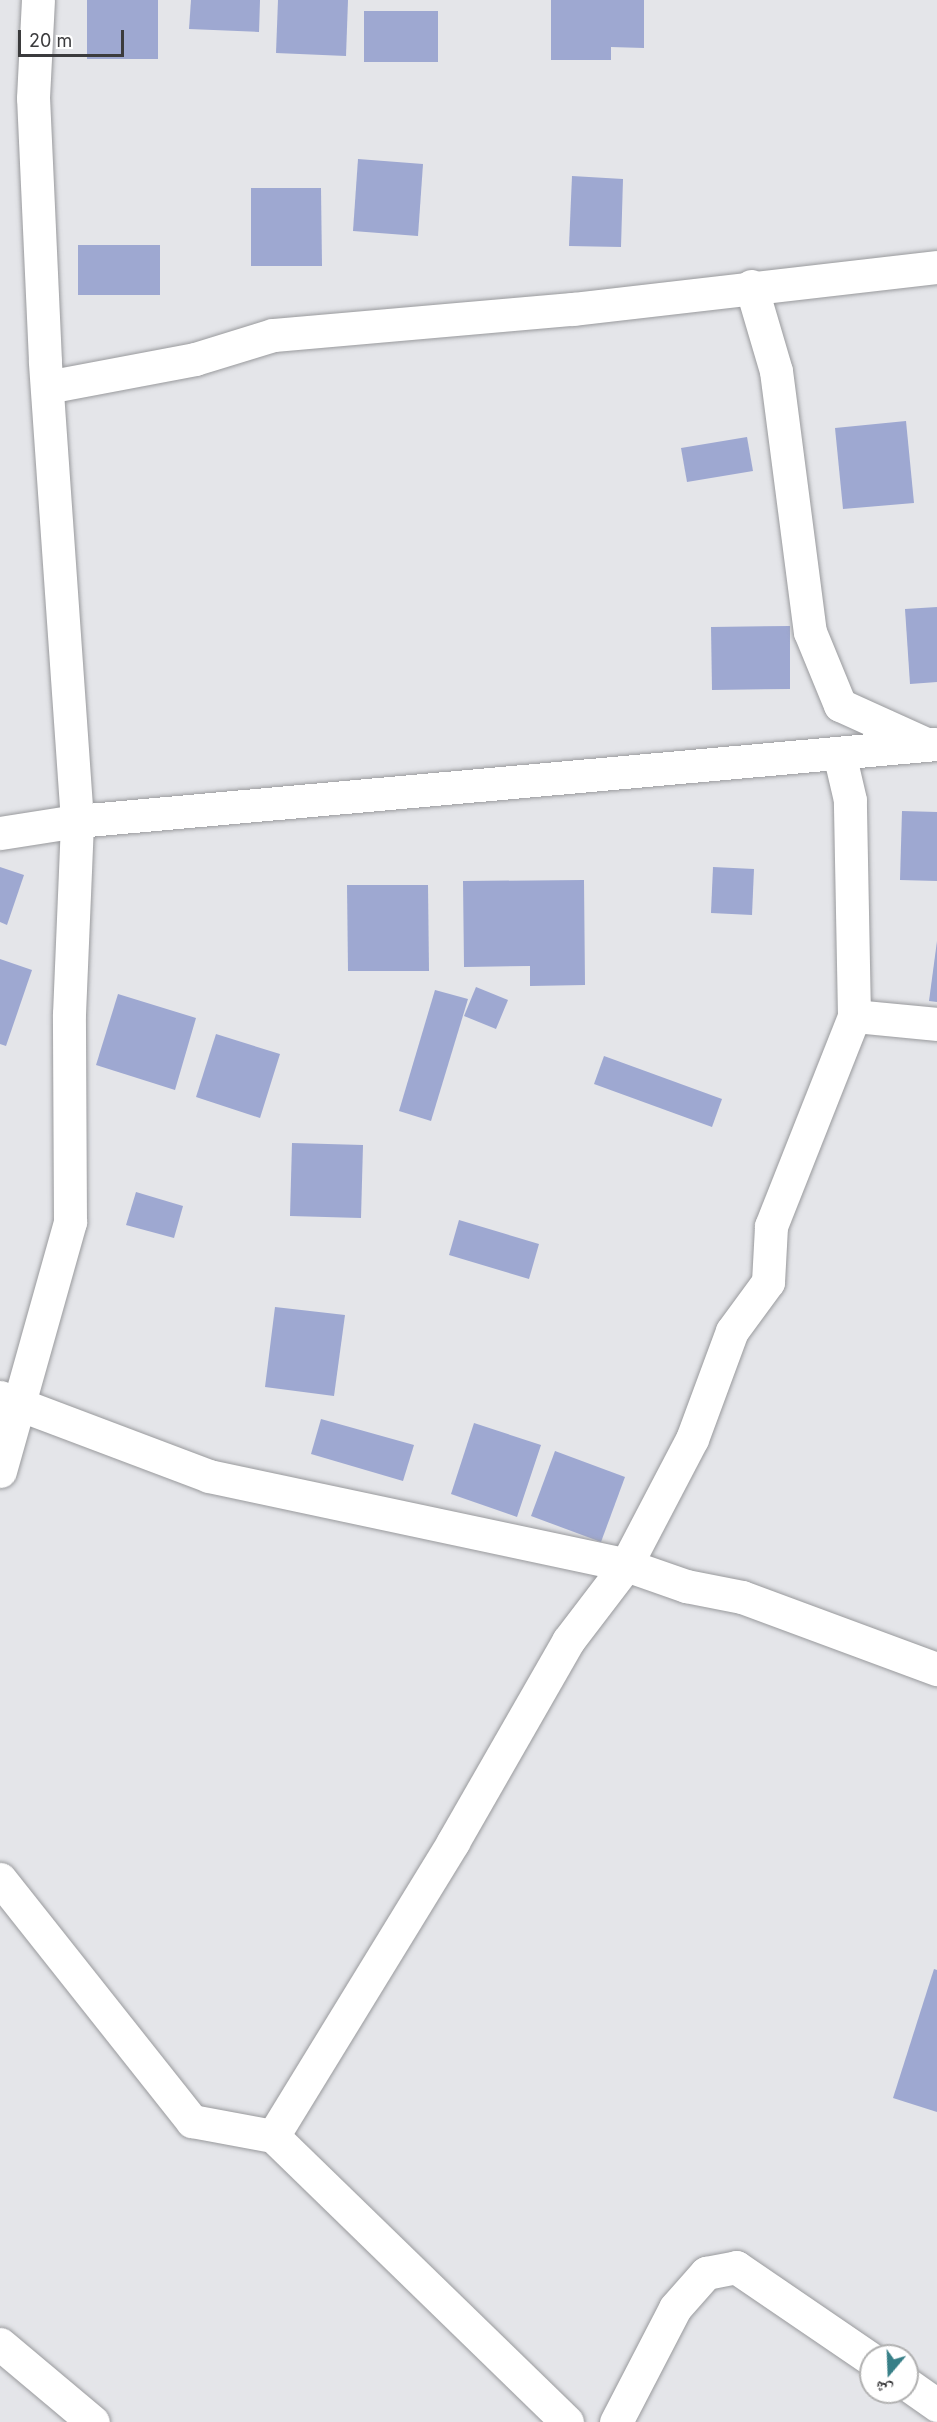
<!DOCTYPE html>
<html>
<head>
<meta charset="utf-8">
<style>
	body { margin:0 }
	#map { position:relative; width:937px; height:2422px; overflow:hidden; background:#e4e5e9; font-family:Inter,"Noto Naskh Arabic",sans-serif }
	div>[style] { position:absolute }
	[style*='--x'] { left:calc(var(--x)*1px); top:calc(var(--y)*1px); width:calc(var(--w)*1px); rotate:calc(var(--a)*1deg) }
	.building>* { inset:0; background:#9ea8d1 }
	.roads { filter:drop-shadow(0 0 2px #999a9d) drop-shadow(0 0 2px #999a9d) }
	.minor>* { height:33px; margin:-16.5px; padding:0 16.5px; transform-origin:16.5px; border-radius:16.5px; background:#fff }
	span { translate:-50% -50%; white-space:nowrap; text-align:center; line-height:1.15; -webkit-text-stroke:4.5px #fff; paint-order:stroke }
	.north { position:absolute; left:859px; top:2344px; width:60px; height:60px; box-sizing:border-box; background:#fff; border:2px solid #b1b1b1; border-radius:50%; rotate:199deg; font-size:16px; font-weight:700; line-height:24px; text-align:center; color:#3b3b3d }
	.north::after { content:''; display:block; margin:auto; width:21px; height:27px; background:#377f87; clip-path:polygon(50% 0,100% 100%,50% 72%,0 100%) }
	.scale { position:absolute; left:18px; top:30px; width:106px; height:27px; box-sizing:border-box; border:3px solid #3b3b3d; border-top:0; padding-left:8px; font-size:18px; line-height:21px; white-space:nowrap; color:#3b3b3d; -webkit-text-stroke:4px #fff; paint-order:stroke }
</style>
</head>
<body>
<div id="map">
	<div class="building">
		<i style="clip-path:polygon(87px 0,158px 0,158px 59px,87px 59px)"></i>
		<i style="clip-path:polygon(191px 0,260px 0,259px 32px,189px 29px)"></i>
		<i style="clip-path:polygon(278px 0,348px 0,346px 56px,276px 53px)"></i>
		<i style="clip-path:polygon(551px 0,644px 0,644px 48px,611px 47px,611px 60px,551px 60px)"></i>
		<i style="clip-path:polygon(364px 11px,438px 11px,438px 62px,364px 62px)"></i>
		<i style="clip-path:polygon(358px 159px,423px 164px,418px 236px,353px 231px)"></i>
		<i style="clip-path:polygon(572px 176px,623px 179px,621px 247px,569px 246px)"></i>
		<i style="clip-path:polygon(251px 188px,321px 188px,322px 266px,251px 266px)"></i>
		<i style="clip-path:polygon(78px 245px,160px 245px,160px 295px,78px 295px)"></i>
		<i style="clip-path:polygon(906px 421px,914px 503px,843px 509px,835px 428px)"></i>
		<i style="clip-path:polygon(747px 437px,753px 471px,687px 482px,681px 448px)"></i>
		<i style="clip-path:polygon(937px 607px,937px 682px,910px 684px,905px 609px)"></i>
		<i style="clip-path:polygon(790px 626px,790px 689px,712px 690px,711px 627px)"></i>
		<i style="clip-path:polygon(902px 811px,937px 812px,937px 881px,900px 880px)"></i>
		<i style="clip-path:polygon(0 867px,24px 875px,7px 925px,0 922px)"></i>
		<i style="clip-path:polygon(713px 867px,754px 869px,752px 915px,711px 913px)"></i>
		<i style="clip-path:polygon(584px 880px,585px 985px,530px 986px,530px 966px,464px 967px,463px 881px)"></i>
		<i style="clip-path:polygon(347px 885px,428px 885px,429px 971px,348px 971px)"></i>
		<i style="clip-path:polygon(937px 941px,937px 1002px,929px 1001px)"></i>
		<i style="clip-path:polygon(0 959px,32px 970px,6px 1046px,0 1044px)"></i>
		<i style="clip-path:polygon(476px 987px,508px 1000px,496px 1029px,464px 1016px)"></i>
		<i style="clip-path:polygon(435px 990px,468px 999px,431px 1121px,399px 1111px)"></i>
		<i style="clip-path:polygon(118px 994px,196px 1018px,175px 1090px,96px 1065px)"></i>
		<i style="clip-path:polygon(216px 1034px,280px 1054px,260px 1118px,196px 1097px)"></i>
		<i style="clip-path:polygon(604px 1056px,722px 1099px,712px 1127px,594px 1084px)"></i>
		<i style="clip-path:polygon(292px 1143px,363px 1145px,361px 1218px,290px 1216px)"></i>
		<i style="clip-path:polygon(136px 1192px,183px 1206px,174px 1238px,126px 1225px)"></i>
		<i style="clip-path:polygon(459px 1220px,539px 1244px,529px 1279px,449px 1255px)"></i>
		<i style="clip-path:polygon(275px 1307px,345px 1315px,334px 1396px,265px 1387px)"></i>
		<i style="clip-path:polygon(321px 1419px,414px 1445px,403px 1481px,311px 1454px)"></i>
		<i style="clip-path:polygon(474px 1423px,541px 1445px,517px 1517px,451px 1494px)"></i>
		<i style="clip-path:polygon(555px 1451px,625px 1477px,601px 1542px,531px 1516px)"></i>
		<i style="clip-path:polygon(934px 1969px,937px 1970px,937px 2112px,893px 2098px)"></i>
	</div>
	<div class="roads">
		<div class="minor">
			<i style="--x:751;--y:286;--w:89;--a:73.6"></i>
			<i style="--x:776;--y:371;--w:263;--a:82.6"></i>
			<i style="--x:810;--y:632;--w:79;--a:67.7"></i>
			<i style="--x:840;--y:705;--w:94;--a:24.4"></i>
			<i style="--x:47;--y:387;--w:151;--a:-10.7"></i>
			<i style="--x:195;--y:359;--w:82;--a:-17.1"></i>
			<i style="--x:273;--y:335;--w:301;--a:-5"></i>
			<i style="--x:573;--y:309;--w:366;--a:-6.6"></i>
			<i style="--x:0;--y:833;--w:78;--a:-8.9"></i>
			<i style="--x:77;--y:821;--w:863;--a:-5.12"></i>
			<i style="--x:854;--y:1016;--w:83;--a:5.5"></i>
			<i style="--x:0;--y:1397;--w:223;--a:20.7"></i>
			<i style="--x:209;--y:1476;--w:426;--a:12"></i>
			<i style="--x:626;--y:1565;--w:142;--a:-62.4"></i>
			<i style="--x:692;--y:1439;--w:115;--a:-69.7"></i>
			<i style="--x:732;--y:1331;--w:61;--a:-53.7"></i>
			<i style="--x:768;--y:1282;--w:56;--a:-86.9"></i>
			<i style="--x:771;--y:1226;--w:226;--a:-68.4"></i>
			<i style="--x:854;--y:1016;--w:216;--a:-91.1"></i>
			<i style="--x:850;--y:800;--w:48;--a:-103.2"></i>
			<i style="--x:0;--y:1471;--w:259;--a:-74.3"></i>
			<i style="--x:70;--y:1222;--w:208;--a:-90.3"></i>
			<i style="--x:69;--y:1014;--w:193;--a:-87.6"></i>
			<i style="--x:77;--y:821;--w:461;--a:-94"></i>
			<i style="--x:45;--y:361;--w:263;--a:-92.6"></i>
			<i style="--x:33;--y:98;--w:98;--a:-87.1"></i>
			<i style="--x:0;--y:1879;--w:309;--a:51.6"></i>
			<i style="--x:192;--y:2121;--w:82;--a:10.5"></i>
			<i style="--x:273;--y:2136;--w:410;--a:44.2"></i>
			<i style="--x:273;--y:2136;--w:345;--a:-58.5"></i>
			<i style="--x:453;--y:1842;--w:232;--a:-60.2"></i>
			<i style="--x:568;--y:1641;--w:96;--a:-52.7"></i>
			<i style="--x:626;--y:1565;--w:64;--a:19.3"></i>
			<i style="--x:686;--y:1586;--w:57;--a:11.1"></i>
			<i style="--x:742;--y:1597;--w:208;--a:20.3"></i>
			<i style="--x:0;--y:2344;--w:121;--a:40"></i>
			<i style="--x:907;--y:2384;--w:37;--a:35"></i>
			<i style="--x:616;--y:2422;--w:128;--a:-62.6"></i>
			<i style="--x:675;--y:2308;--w:47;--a:-48.5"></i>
			<i style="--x:706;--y:2273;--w:31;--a:-11"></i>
			<i style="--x:736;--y:2267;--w:163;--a:34.3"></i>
		</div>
	</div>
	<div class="north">ش</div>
	<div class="scale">20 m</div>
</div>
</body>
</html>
